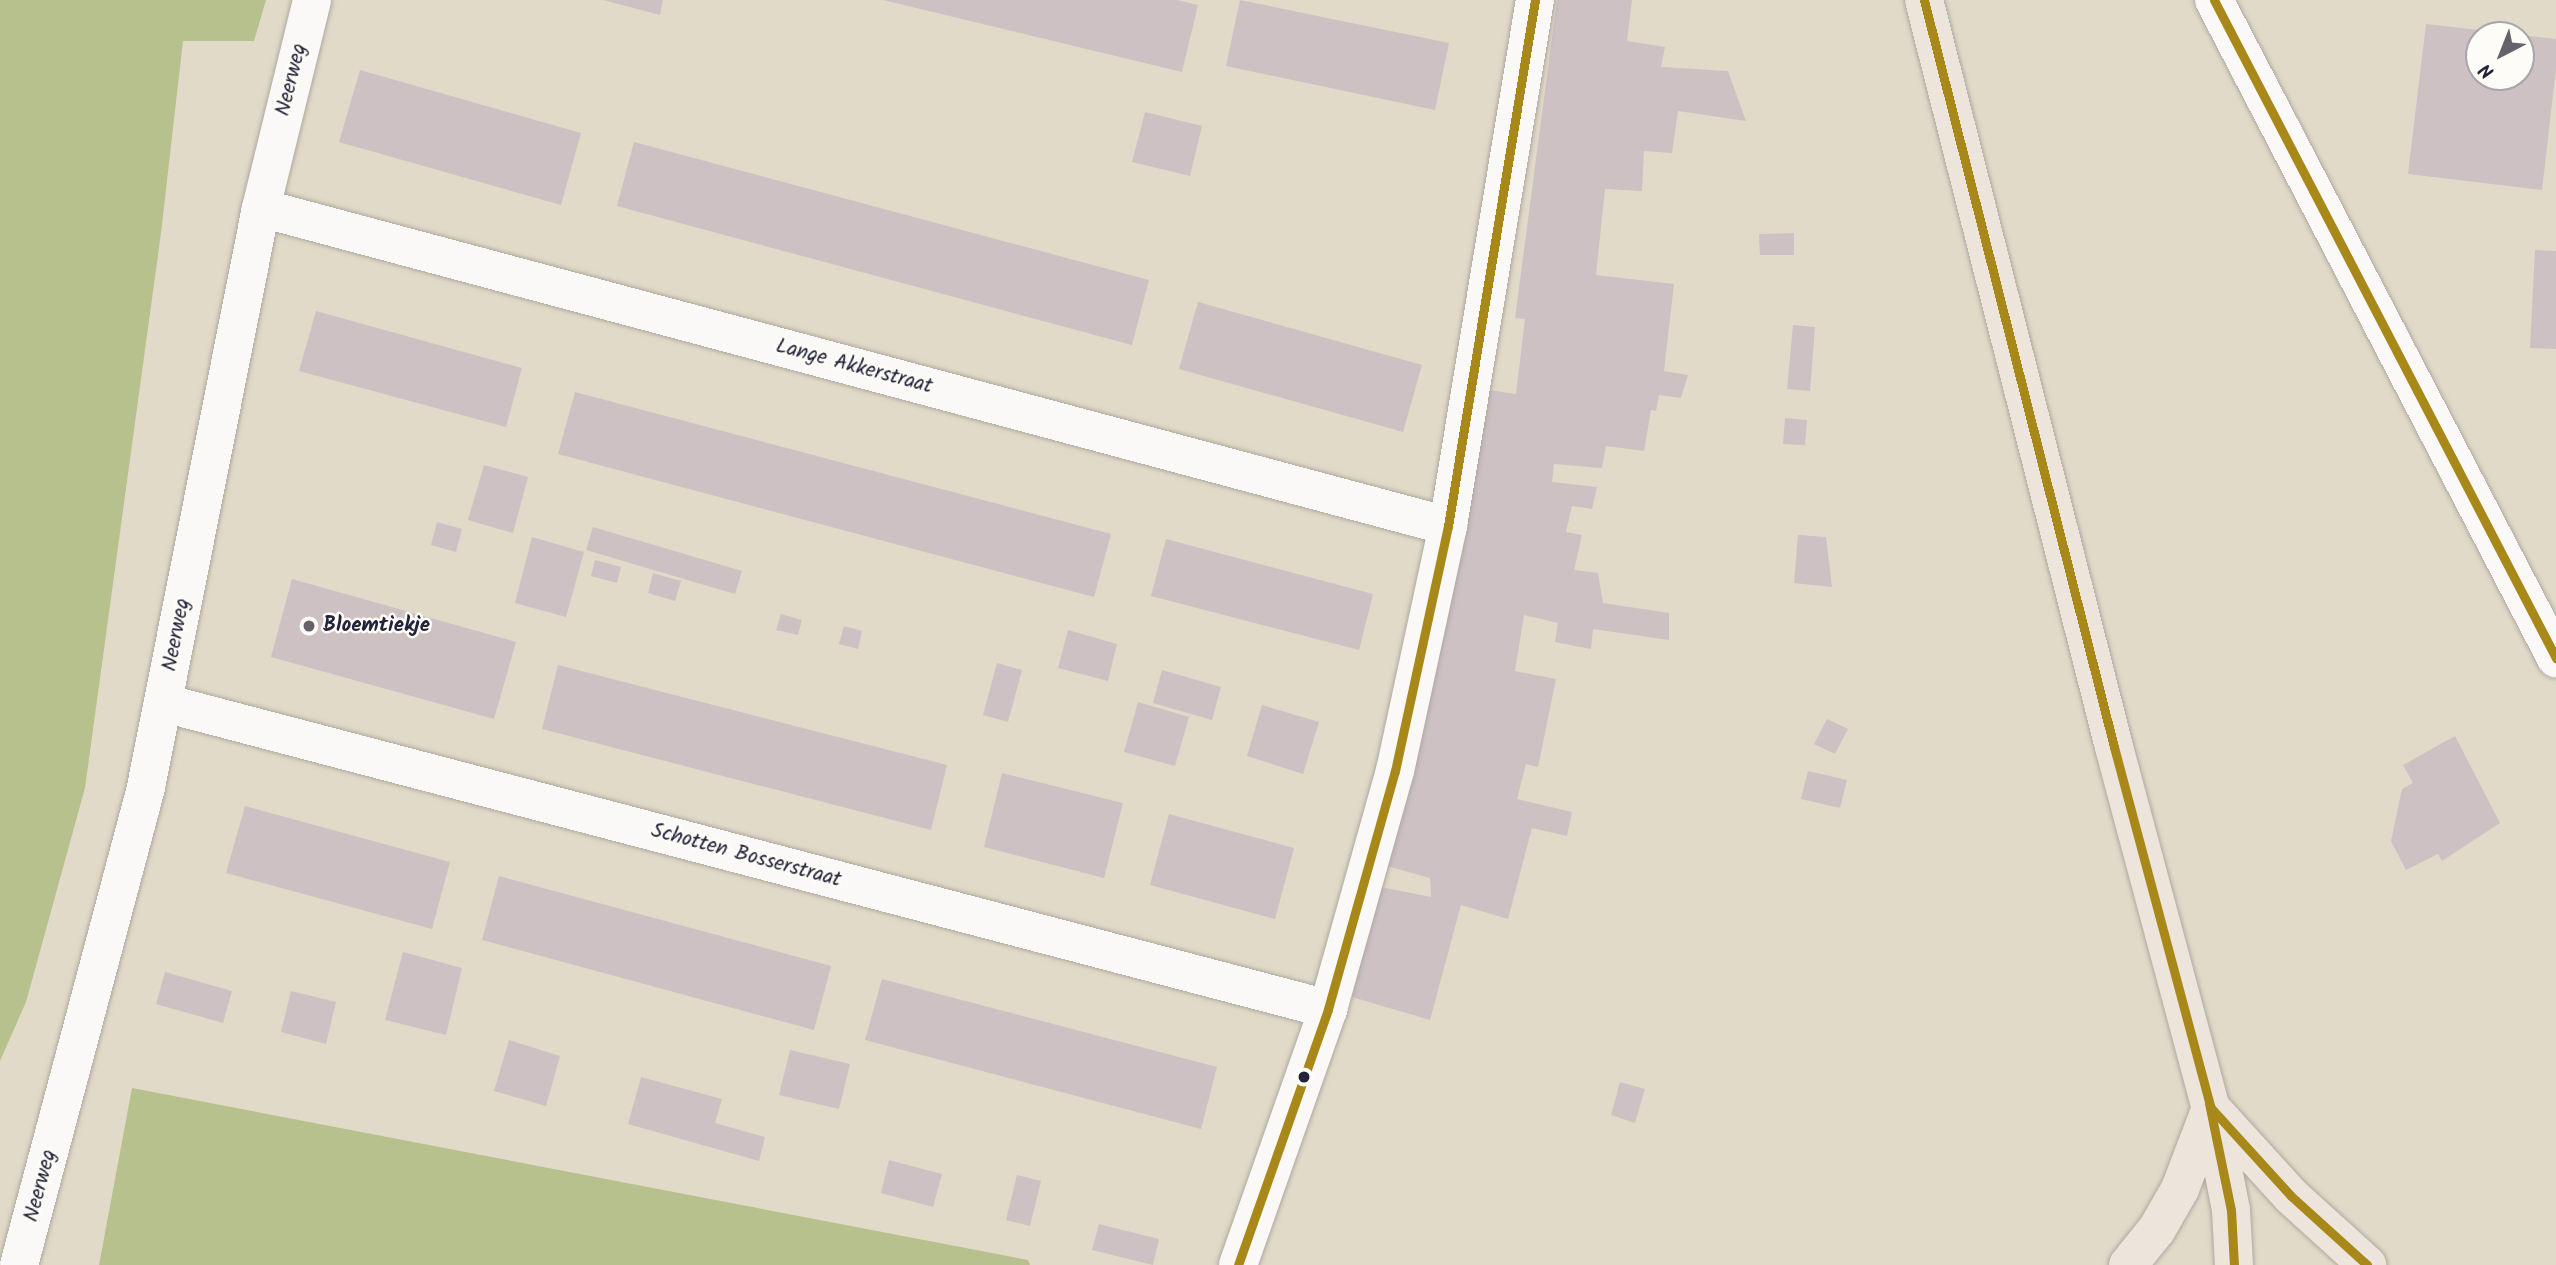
<!DOCTYPE html>
<html>
<head>
<meta charset="utf-8">
<style>
	body { margin:0 }
	#map { position:relative; width:2556px; height:1265px; overflow:hidden; background:#e2dac8; font-family:Kalam,sans-serif }
	div>[style] { position:absolute }
	[style*='--x'] { left:calc(var(--x)*1px); top:calc(var(--y)*1px); width:calc(var(--w)*1px); rotate:calc(var(--a)*1deg) }
	.forest>* { inset:0; background:#b7c18e }
	.building>* { inset:0; background:#cdc1c3 }
	.roads { filter:drop-shadow(0 0 2px #aea9a0) drop-shadow(0 0 2px #aea9a0) }
	.minor>* { height:38px; margin:-19px; padding:0 19px; transform-origin:19px; border-radius:19px; background:#fbf9f7 }
	.major>* { height:38px; margin:-19px; padding:0 19px; transform-origin:19px; border-radius:19px; background:#ede4dc }
	.bus-1>* { height:9px; margin:-4.5px; padding:0 4.5px; transform-origin:4.5px; border-radius:4.5px; background:#a78818 }
	.dots>* { width:19px; height:19px; translate:-50% -50%; box-sizing:border-box; border:4px solid #fdfcf7; border-radius:50% }
	span { translate:-50% -50%; white-space:nowrap; text-align:center; line-height:1.15; -webkit-text-stroke:5px #fdfcf7; paint-order:stroke }
	.street-label { font-size:21px; color:#22223b }
	.poi-label { font-size:21px; color:#22223b; font-weight:700 }
	.left { translate:0 -50%; text-align:left }
	.north { position:absolute; left:2465px; top:21px; width:70px; height:70px; box-sizing:border-box; background:#fdfcf7; border:2px solid #a5a5ac; border-radius:50%; rotate:222deg; font-size:19px; font-weight:700; line-height:28px; text-align:center; color:#22223b }
	.north::after { content:''; display:block; margin:auto; width:24px; height:32px; background:#65626c; clip-path:polygon(50% 0,100% 100%,50% 72%,0 100%) }
</style>
</head>
<body>
<div id="map">
	<div class="forest">
		<i style="clip-path:polygon(0 0,266px 0,254px 41px,183px 41px,161px 233px,85px 788px,26px 1002px,0 1061px)"></i>
		<i style="clip-path:polygon(132px 1088px,1028px 1260px,1030px 1265px,99px 1265px)"></i>
	</div>
	<div class="building">
		<i style="clip-path:polygon(603px 0,663px 0,660px 15px)"></i>
		<i style="clip-path:polygon(883px 0,1177px 0,1198px 5px,1182px 72px)"></i>
		<i style="clip-path:polygon(1240px 0,1449px 43px,1435px 110px,1226px 66px)"></i>
		<i style="clip-path:polygon(1557px 0,1632px 0,1627px 41px,1665px 47px,1661px 67px,1728px 71px,1746px 121px,1678px 111px,1672px 153px,1644px 151px,1642px 191px,1605px 189px,1596px 275px,1674px 284px,1664px 371px,1688px 375px,1681px 398px,1659px 395px,1656px 411px,1651px 410px,1644px 451px,1606px 446px,1602px 468px,1554px 464px,1552px 482px,1597px 487px,1592px 509px,1572px 506px,1566px 532px,1582px 535px,1574px 570px,1598px 573px,1603px 603px,1669px 613px,1669px 640px,1593px 629px,1591px 649px,1555px 642px,1558px 623px,1524px 615px,1515px 671px,1556px 679px,1538px 767px,1526px 764px,1517px 799px,1572px 812px,1567px 836px,1532px 828px,1508px 919px,1461px 905px,1430px 1020px,1352px 997px,1376px 886px,1431px 897px,1430px 878px,1383px 865px,1489px 390px,1516px 394px,1525px 319px,1515px 318px)"></i>
		<i style="clip-path:polygon(2426px 24px,2506px 33px,2479px 35px,2479px 77px,2521px 77px,2521px 35px,2556px 39px,2556px 69px,2542px 190px,2408px 174px)"></i>
		<i style="clip-path:polygon(360px 70px,581px 133px,561px 205px,339px 142px)"></i>
		<i style="clip-path:polygon(1145px 112px,1202px 126px,1190px 176px,1132px 162px)"></i>
		<i style="clip-path:polygon(634px 142px,1149px 280px,1132px 345px,617px 206px)"></i>
		<i style="clip-path:polygon(1794px 233px,1794px 255px,1760px 255px,1759px 234px)"></i>
		<i style="clip-path:polygon(2535px 250px,2556px 251px,2556px 349px,2530px 348px)"></i>
		<i style="clip-path:polygon(1198px 302px,1422px 365px,1403px 432px,1179px 369px)"></i>
		<i style="clip-path:polygon(316px 311px,522px 368px,506px 427px,299px 371px)"></i>
		<i style="clip-path:polygon(1793px 325px,1815px 327px,1810px 391px,1787px 389px)"></i>
		<i style="clip-path:polygon(575px 392px,1111px 534px,1094px 597px,558px 454px)"></i>
		<i style="clip-path:polygon(1785px 418px,1807px 420px,1805px 445px,1783px 444px)"></i>
		<i style="clip-path:polygon(484px 465px,528px 477px,513px 533px,468px 520px)"></i>
		<i style="clip-path:polygon(437px 522px,462px 529px,456px 552px,431px 545px)"></i>
		<i style="clip-path:polygon(593px 527px,742px 571px,735px 594px,586px 550px)"></i>
		<i style="clip-path:polygon(1798px 535px,1826px 537px,1832px 587px,1794px 583px)"></i>
		<i style="clip-path:polygon(532px 537px,584px 552px,566px 617px,515px 603px)"></i>
		<i style="clip-path:polygon(1166px 539px,1373px 594px,1359px 650px,1151px 596px)"></i>
		<i style="clip-path:polygon(595px 560px,621px 567px,617px 583px,591px 576px)"></i>
		<i style="clip-path:polygon(653px 573px,681px 581px,675px 601px,648px 593px)"></i>
		<i style="clip-path:polygon(292px 579px,516px 642px,494px 719px,271px 657px)"></i>
		<i style="clip-path:polygon(781px 614px,802px 620px,798px 635px,776px 630px)"></i>
		<i style="clip-path:polygon(844px 626px,862px 631px,858px 649px,839px 644px)"></i>
		<i style="clip-path:polygon(1068px 630px,1117px 644px,1108px 681px,1058px 668px)"></i>
		<i style="clip-path:polygon(997px 663px,1022px 670px,1008px 722px,983px 715px)"></i>
		<i style="clip-path:polygon(558px 665px,947px 765px,931px 830px,542px 729px)"></i>
		<i style="clip-path:polygon(1162px 670px,1221px 687px,1212px 720px,1153px 703px)"></i>
		<i style="clip-path:polygon(1138px 702px,1189px 717px,1175px 766px,1124px 752px)"></i>
		<i style="clip-path:polygon(1262px 705px,1319px 722px,1303px 774px,1247px 756px)"></i>
		<i style="clip-path:polygon(1827px 719px,1848px 729px,1835px 754px,1814px 744px)"></i>
		<i style="clip-path:polygon(2455px 736px,2500px 823px,2442px 861px,2438px 854px,2406px 870px,2391px 841px,2402px 789px,2413px 783px,2403px 765px)"></i>
		<i style="clip-path:polygon(1808px 771px,1847px 780px,1840px 808px,1801px 799px)"></i>
		<i style="clip-path:polygon(1002px 773px,1123px 803px,1104px 878px,984px 847px)"></i>
		<i style="clip-path:polygon(245px 806px,450px 862px,432px 929px,226px 873px)"></i>
		<i style="clip-path:polygon(1169px 814px,1294px 848px,1275px 919px,1150px 885px)"></i>
		<i style="clip-path:polygon(499px 876px,831px 966px,814px 1030px,482px 940px)"></i>
		<i style="clip-path:polygon(403px 952px,462px 968px,446px 1035px,385px 1020px)"></i>
		<i style="clip-path:polygon(165px 972px,232px 991px,223px 1023px,156px 1004px)"></i>
		<i style="clip-path:polygon(882px 979px,1217px 1067px,1201px 1129px,865px 1040px)"></i>
		<i style="clip-path:polygon(291px 991px,336px 1002px,326px 1044px,281px 1032px)"></i>
		<i style="clip-path:polygon(509px 1040px,560px 1056px,546px 1106px,494px 1091px)"></i>
		<i style="clip-path:polygon(790px 1050px,850px 1064px,839px 1109px,779px 1095px)"></i>
		<i style="clip-path:polygon(641px 1077px,722px 1099px,715px 1123px,765px 1137px,759px 1161px,628px 1124px)"></i>
		<i style="clip-path:polygon(1620px 1082px,1645px 1089px,1635px 1123px,1611px 1115px)"></i>
		<i style="clip-path:polygon(889px 1160px,942px 1174px,933px 1207px,881px 1193px)"></i>
		<i style="clip-path:polygon(1017px 1175px,1041px 1181px,1030px 1226px,1006px 1220px)"></i>
		<i style="clip-path:polygon(1099px 1224px,1159px 1239px,1153px 1265px,1092px 1250px)"></i>
	</div>
	<div class="roads">
		<div class="minor">
			<i style="--x:2214;--y:0;--w:742;--a:62.54"></i>
			<i style="--x:261;--y:208;--w:1229;--a:15"></i>
			<i style="--x:164;--y:703;--w:1204;--a:14.73"></i>
			<i style="--x:19;--y:1265;--w:495;--a:-75.1"></i>
			<i style="--x:146;--y:787;--w:590;--a:-78.77"></i>
			<i style="--x:261;--y:208;--w:214;--a:-76.2"></i>
			<i style="--x:1238;--y:1265;--w:271;--a:-70.6"></i>
			<i style="--x:1328;--y:1009;--w:247;--a:-74.3"></i>
			<i style="--x:1395;--y:771;--w:251;--a:-77.8"></i>
			<i style="--x:1448;--y:526;--w:533;--a:-80.61"></i>
		</div>
		<div class="major">
			<i style="--x:1924;--y:0;--w:771;--a:75.73"></i>
			<i style="--x:2114;--y:747;--w:374;--a:75"></i>
			<i style="--x:2211;--y:1108;--w:104;--a:78.9"></i>
			<i style="--x:2231;--y:1210;--w:55;--a:86.9"></i>
			<i style="--x:2211;--y:1108;--w:119;--a:47.7"></i>
			<i style="--x:2291;--y:1196;--w:103;--a:42.2"></i>
			<i style="--x:2128;--y:1265;--w:46;--a:-51.1"></i>
			<i style="--x:2157;--y:1229;--w:46;--a:-60.1"></i>
			<i style="--x:2180;--y:1189;--w:87;--a:-69.1"></i>
		</div>
	</div>
	<div class="bus-1">
		<i style="--x:1924;--y:0;--w:771;--a:75.73"></i>
		<i style="--x:2114;--y:747;--w:374;--a:75"></i>
		<i style="--x:2211;--y:1108;--w:119;--a:47.7"></i>
		<i style="--x:2291;--y:1196;--w:103;--a:42.2"></i>
		<i style="--x:2214;--y:0;--w:742;--a:62.54"></i>
		<i style="--x:2209;--y:1103;--w:109;--a:78.4"></i>
		<i style="--x:2231;--y:1210;--w:55;--a:86.9"></i>
		<i style="--x:1238;--y:1265;--w:271;--a:-70.6"></i>
		<i style="--x:1328;--y:1009;--w:247;--a:-74.3"></i>
		<i style="--x:1395;--y:771;--w:251;--a:-77.8"></i>
		<i style="--x:1448;--y:526;--w:533;--a:-80.61"></i>
	</div>
	<div class="dots">
		<i style="left:309px;top:626px;background:#65626c"></i>
		<i style="left:1304px;top:1077px;background:#22223b"></i>
	</div>
	<div class="street-label">
		<span style="left:292px;top:80px;rotate:-76deg">Neerweg</span>
		<span style="left:854px;top:367px;rotate:15deg">Lange Akkerstraat</span>
		<span style="left:177px;top:635px;rotate:-79deg">Neerweg</span>
		<span style="left:746px;top:856px;rotate:15deg">Schotten Bosserstraat</span>
		<span style="left:41px;top:1186px;rotate:-75deg">Neerweg</span>
	</div>
	<div class="poi-label">
		<span class="left" style="left:323px;top:626px">Bloemtiekje</span>
	</div>
	<div class="north">N</div>
</div>
</body>
</html>
